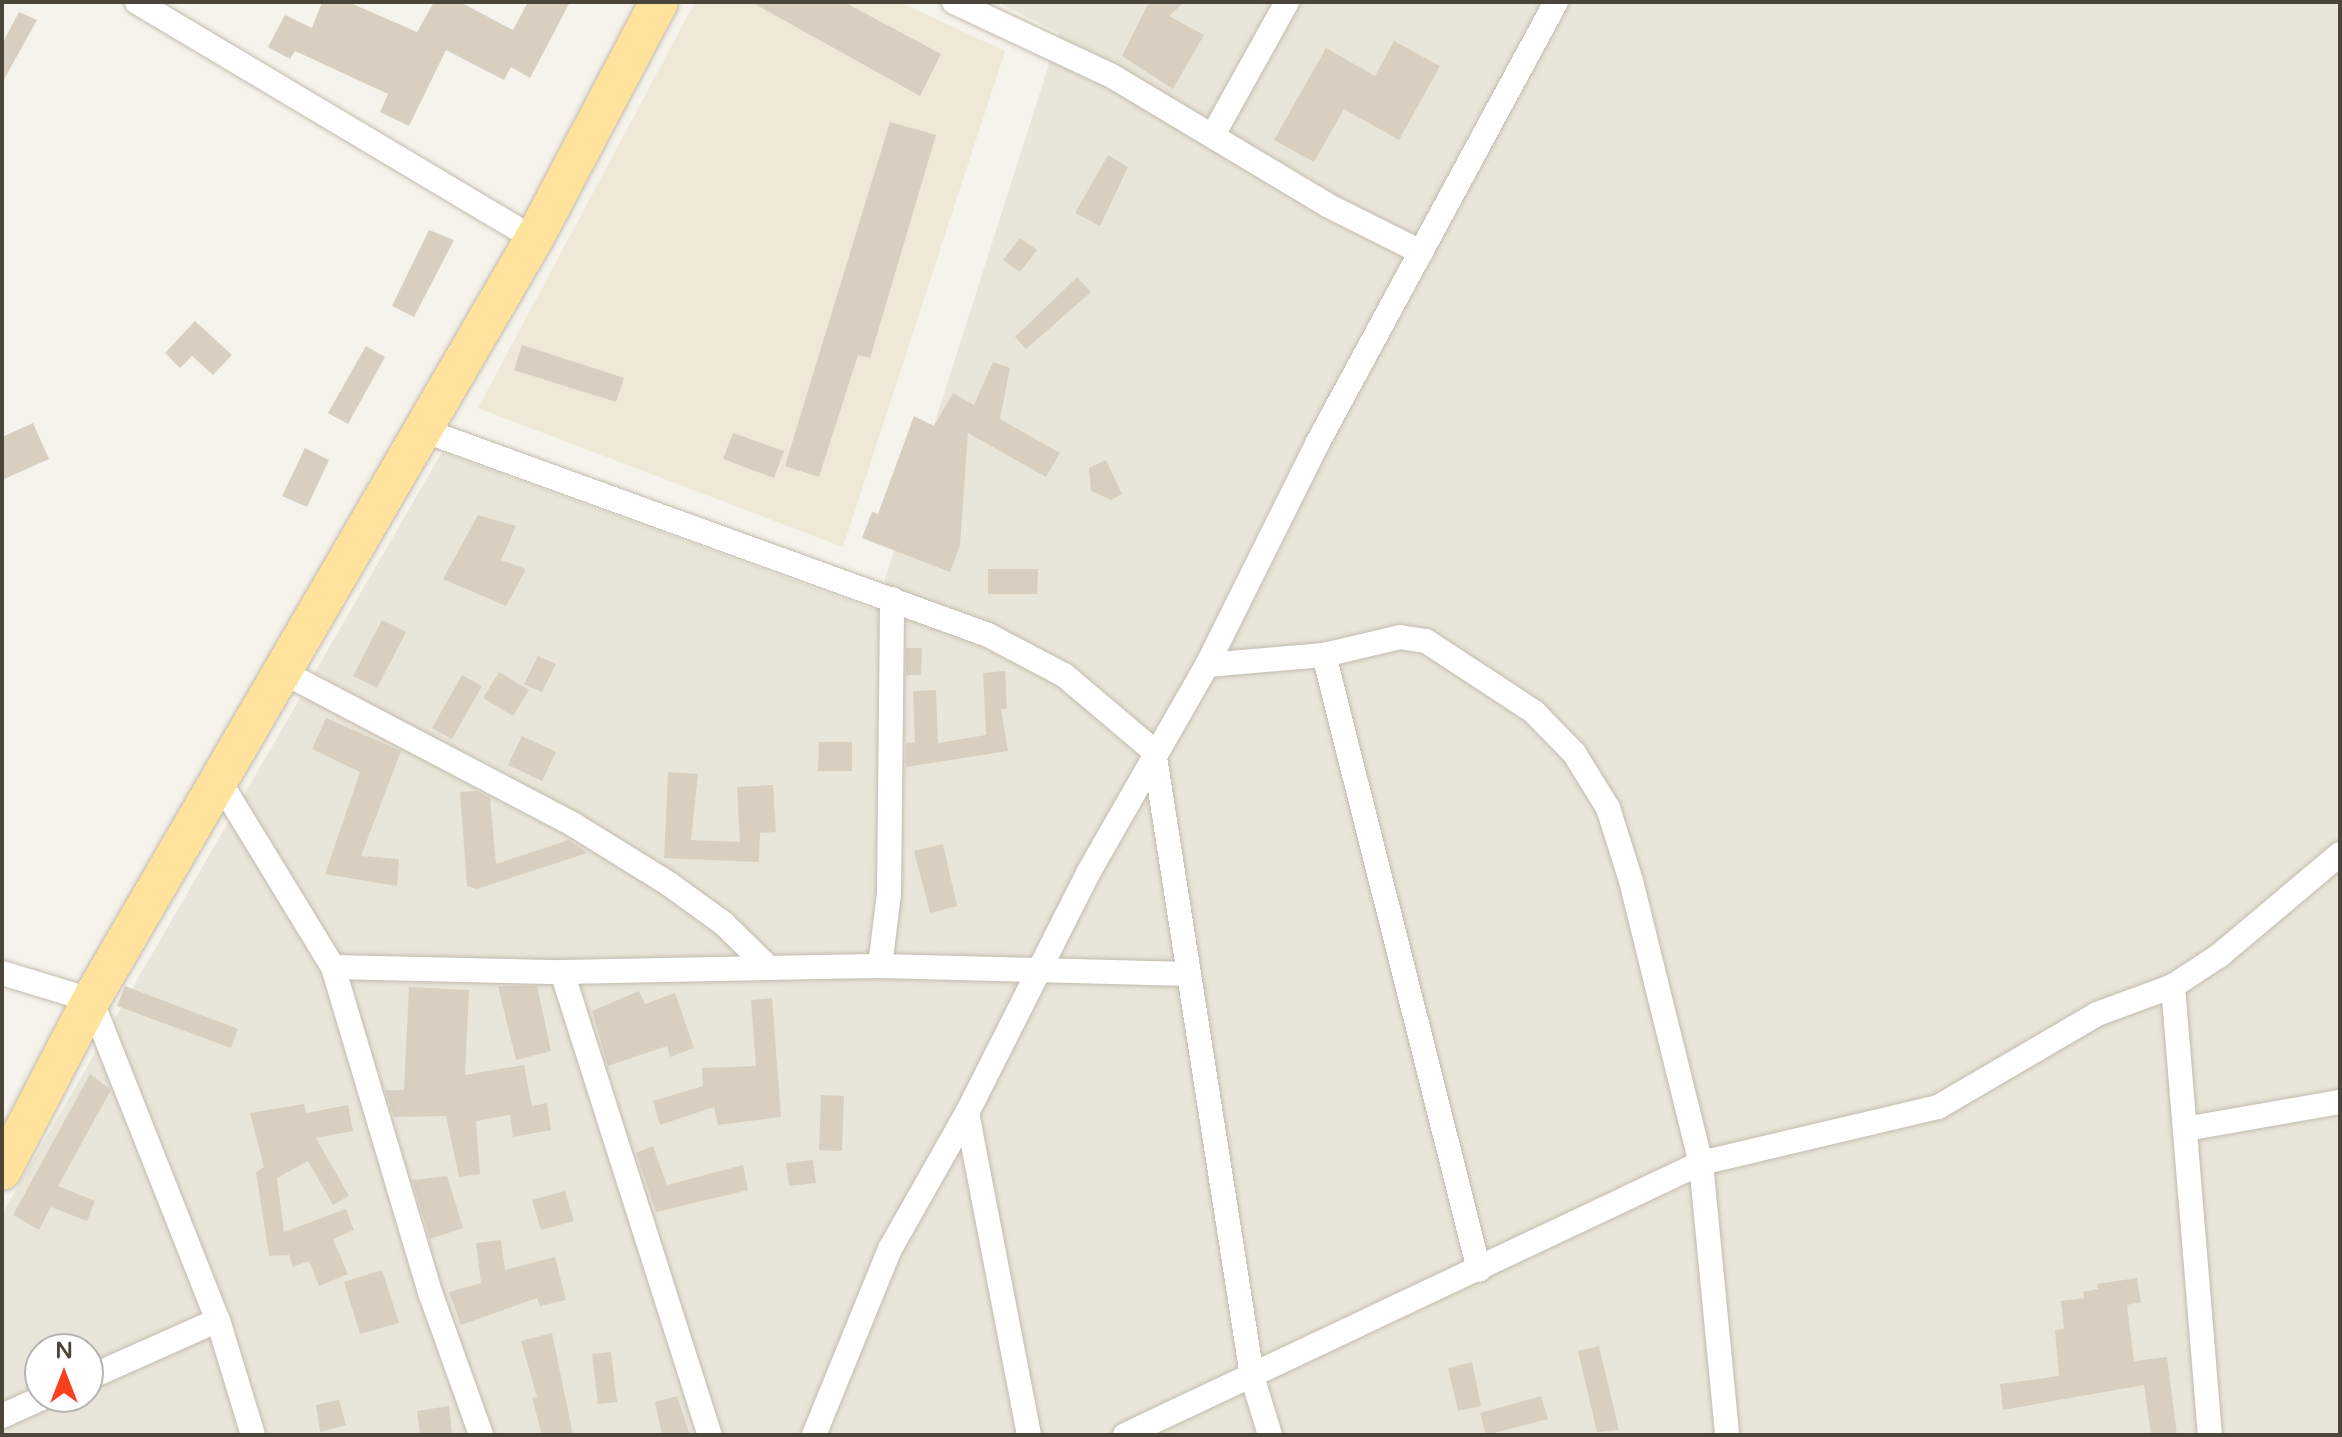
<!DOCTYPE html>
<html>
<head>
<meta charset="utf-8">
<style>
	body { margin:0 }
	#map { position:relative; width:2342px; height:1437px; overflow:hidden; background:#f6f3ec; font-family:"Varela Round",sans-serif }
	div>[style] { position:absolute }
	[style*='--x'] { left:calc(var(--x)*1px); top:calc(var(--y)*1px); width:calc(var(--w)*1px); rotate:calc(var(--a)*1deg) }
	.residential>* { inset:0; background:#eae5da }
	.education>* { inset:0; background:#efe8d6 }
	.building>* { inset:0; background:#d8cfc1 }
	.roads { filter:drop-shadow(0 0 2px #c2bbae) drop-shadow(0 0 2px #c2bbae) }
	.minor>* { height:24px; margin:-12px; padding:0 12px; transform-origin:12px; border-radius:12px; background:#fff }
	.primary>* { height:38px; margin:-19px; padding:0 19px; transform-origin:19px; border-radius:19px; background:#ffe39c }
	span { translate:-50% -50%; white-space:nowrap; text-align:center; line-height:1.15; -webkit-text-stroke:8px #fff; paint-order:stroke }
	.frame { position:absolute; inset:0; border:4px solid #4b4439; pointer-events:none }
	.north { position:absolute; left:24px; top:1333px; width:80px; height:80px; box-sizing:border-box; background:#fff; border:2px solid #b7b4b0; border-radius:50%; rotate:0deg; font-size:22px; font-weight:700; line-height:32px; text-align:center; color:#4b4439 }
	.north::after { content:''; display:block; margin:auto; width:28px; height:36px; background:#fc3f1d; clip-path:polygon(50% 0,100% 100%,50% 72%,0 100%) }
</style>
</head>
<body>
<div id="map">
	<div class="residential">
		<i style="clip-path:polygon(evenodd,997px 2px,2340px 2px,2340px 1435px,2px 1435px,2px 1214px,442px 452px,875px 610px,1059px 33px,997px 2px,40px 1349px,88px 1349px,88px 1397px,40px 1397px,40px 1349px)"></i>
	</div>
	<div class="education">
		<i style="clip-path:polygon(695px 2px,899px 2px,1005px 51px,843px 547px,478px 408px)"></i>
	</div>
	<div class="building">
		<i style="clip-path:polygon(322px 2px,348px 2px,417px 32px,434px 2px,460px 2px,513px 30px,528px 2px,570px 2px,530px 78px,511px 67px,504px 80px,446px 50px,409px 126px,380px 112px,388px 94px,295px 51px,290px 59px,268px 47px,285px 15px,312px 28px)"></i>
		<i style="clip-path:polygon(751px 2px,844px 2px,941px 54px,920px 96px)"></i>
		<i style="clip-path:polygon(1149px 2px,1184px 2px,1169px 16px,1204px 35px,1173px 89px,1122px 56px)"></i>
		<i style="clip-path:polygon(19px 12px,37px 20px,2px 83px,2px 44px)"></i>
		<i style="clip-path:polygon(1394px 41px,1440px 66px,1399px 140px,1344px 109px,1314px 162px,1274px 140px,1326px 48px,1375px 76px)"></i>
		<i style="clip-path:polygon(890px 122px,936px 135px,870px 358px,858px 355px,819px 477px,785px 466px)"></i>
		<i style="clip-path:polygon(1108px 155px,1128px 167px,1100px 226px,1075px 213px)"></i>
		<i style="clip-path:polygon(429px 230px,454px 240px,414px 317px,392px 306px)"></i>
		<i style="clip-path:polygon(1020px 238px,1037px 250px,1020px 272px,1003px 260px)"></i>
		<i style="clip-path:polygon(1077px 277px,1091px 292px,1026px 349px,1015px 337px)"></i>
		<i style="clip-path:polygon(195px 321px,232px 355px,213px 375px,192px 356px,180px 368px,165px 353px)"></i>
		<i style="clip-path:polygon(522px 345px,624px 378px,616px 402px,514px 370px)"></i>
		<i style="clip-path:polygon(366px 346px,385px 357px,348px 424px,328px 413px)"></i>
		<i style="clip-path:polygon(993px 362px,1010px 368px,1000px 419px,1060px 453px,1046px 477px,968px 433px,960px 545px,950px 572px,862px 538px,872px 512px,878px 514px,914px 416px,934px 426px,953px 393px,974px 405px)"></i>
		<i style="clip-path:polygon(33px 423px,49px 459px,2px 480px,2px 437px)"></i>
		<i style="clip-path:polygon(733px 433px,784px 451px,774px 478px,723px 459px)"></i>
		<i style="clip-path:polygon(305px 448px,329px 460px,307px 507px,282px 496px)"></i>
		<i style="clip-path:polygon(1106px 460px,1122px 494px,1111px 500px,1091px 491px,1089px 468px)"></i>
		<i style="clip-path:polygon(478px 515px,516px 526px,501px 560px,526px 569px,506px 606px,443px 579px)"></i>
		<i style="clip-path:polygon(988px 569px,1038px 569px,1037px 594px,988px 594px)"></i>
		<i style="clip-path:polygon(382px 620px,406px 632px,377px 688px,353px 676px)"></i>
		<i style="clip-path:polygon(906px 648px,922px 648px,921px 675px,906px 675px)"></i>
		<i style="clip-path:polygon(538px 656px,556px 664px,542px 692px,524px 684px)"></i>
		<i style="clip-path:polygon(1005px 671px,1007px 709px,1001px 709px,1008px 751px,906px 767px,906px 743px,915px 742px,913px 691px,936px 690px,938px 743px,986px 735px,983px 673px)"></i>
		<i style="clip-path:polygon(499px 672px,529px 690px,513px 716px,483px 698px)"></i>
		<i style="clip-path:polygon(462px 675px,482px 686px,452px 739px,432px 728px)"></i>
		<i style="clip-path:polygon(326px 718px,401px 751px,361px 856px,399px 859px,397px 886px,325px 874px,360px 772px,312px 749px)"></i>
		<i style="clip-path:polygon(522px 736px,556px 752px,542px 781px,508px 765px)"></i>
		<i style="clip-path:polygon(819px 742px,852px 742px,852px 771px,818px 771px)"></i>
		<i style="clip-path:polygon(668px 772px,698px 774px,691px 840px,740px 842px,737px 787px,773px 785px,776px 832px,760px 833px,759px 862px,664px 858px)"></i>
		<i style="clip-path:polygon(477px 791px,490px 798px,496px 864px,569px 840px,587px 853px,477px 889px,467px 886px,460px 792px)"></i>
		<i style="clip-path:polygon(943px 844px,957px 906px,930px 913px,914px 851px)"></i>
		<i style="clip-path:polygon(125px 986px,238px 1029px,231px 1048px,117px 1006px)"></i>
		<i style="clip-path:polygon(498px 986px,537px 986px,551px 1051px,516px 1060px)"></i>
		<i style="clip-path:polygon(409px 987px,469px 990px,465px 1075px,524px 1065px,532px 1106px,547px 1103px,551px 1130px,513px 1137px,510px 1115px,476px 1121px,480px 1174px,459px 1177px,446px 1116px,394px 1117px,385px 1090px,404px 1090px)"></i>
		<i style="clip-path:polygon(639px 991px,645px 1004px,675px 993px,694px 1048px,670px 1057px,667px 1046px,608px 1066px,592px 1011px)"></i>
		<i style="clip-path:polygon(772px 998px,781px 1117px,718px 1125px,714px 1107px,660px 1125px,653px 1101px,703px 1086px,702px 1068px,756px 1066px,751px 1000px)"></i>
		<i style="clip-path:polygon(90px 1074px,111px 1090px,58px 1186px,95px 1201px,87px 1221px,51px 1207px,39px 1230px,13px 1215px)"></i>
		<i style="clip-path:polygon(821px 1095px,844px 1096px,842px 1151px,819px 1150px)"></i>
		<i style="clip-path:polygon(304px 1104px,306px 1113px,348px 1105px,353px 1131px,316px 1138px,349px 1196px,333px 1205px,308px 1161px,277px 1178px,284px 1232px,346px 1209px,354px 1230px,333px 1239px,348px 1274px,319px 1286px,309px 1261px,293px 1267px,289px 1255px,269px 1256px,256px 1172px,264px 1167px,250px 1113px)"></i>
		<i style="clip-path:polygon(653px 1146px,667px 1185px,743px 1165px,748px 1190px,656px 1212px,636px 1153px)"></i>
		<i style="clip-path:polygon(813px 1160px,816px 1183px,789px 1186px,786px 1163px)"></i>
		<i style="clip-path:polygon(447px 1176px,463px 1228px,430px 1239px,412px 1180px)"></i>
		<i style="clip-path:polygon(565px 1191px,574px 1221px,541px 1230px,532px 1200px)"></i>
		<i style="clip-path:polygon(501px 1240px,505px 1270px,555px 1257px,566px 1300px,540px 1306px,537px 1298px,461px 1325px,449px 1292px,481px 1283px,476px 1243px)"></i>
		<i style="clip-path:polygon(382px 1270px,399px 1323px,360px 1334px,344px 1282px)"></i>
		<i style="clip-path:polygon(2137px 1278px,2141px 1302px,2127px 1305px,2134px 1361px,2167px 1357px,2177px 1435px,2151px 1435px,2144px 1385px,2003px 1410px,2000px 1384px,2059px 1376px,2055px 1330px,2064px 1329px,2061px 1301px,2084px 1298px,2083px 1292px,2098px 1289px,2097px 1284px)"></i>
		<i style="clip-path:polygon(552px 1333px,573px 1435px,542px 1435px,532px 1398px,537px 1397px,521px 1341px)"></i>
		<i style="clip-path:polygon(1599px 1346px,1619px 1430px,1597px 1432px,1578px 1351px)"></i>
		<i style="clip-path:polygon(611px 1352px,617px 1402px,598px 1404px,592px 1354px)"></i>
		<i style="clip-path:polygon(1472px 1362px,1481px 1406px,1458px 1411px,1448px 1368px)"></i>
		<i style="clip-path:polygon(677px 1396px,690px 1435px,662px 1435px,655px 1402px)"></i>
		<i style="clip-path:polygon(1541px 1396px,1548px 1419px,1486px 1435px,1480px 1413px)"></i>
		<i style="clip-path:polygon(339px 1400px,346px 1425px,320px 1432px,316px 1405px)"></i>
		<i style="clip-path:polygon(449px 1406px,452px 1435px,420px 1435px,417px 1411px)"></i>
	</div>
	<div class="roads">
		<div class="minor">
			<i style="--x:137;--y:2;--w:462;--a:30.8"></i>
			<i style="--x:954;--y:2;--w:174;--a:25.1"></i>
			<i style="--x:1112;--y:76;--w:253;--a:30.9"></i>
			<i style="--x:1329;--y:206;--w:103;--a:26.6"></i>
			<i style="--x:1213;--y:135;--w:152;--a:-60.9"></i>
			<i style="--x:420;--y:429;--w:604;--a:19.93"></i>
			<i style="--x:988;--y:635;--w:86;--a:27.8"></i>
			<i style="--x:1064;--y:675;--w:118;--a:40.2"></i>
			<i style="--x:1154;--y:751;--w:633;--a:81.09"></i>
			<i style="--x:1252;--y:1376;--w:62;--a:73"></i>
			<i style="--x:1324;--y:655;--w:634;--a:75.85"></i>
			<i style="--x:1207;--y:665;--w:117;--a:-4.9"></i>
			<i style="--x:1324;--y:655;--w:78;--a:-13.3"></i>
			<i style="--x:1400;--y:637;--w:26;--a:9"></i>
			<i style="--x:1426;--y:641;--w:129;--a:33.3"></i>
			<i style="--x:1534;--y:712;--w:57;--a:45.7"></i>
			<i style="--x:1574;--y:753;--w:65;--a:58.3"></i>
			<i style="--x:1608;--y:808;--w:77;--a:72.5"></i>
			<i style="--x:1631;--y:881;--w:291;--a:76.1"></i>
			<i style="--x:1701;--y:1163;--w:273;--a:84.5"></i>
			<i style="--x:281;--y:671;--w:331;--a:27.7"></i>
			<i style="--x:574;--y:825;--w:112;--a:31.8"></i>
			<i style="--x:669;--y:884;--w:67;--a:35.8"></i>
			<i style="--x:723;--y:923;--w:62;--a:44.3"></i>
			<i style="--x:220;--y:782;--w:217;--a:58.6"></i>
			<i style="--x:333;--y:967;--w:342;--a:73.4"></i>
			<i style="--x:431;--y:1295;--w:149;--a:70.3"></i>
			<i style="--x:880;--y:966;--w:73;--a:-82.9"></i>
			<i style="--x:889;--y:894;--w:295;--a:-89.4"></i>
			<i style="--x:333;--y:967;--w:229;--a:1.3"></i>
			<i style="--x:562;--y:972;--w:318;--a:-1.1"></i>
			<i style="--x:880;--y:966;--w:309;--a:1.5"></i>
			<i style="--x:562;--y:972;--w:486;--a:72.3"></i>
			<i style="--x:2;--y:973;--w:93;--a:16.9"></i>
			<i style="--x:91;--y:1000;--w:344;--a:68.4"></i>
			<i style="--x:218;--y:1320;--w:120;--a:73.1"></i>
			<i style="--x:2173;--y:986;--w:451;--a:85.3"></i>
			<i style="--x:967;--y:1113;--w:328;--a:79.1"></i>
			<i style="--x:2185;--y:1129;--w:157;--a:-9.9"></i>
			<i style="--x:88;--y:1378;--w:142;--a:-24"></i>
			<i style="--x:2;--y:1416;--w:46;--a:-24.3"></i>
			<i style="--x:814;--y:1435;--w:201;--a:-67.8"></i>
			<i style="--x:890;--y:1249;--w:156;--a:-60.5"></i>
			<i style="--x:967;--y:1113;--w:269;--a:-63.2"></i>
			<i style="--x:1088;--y:873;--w:240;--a:-60.2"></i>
			<i style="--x:1207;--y:665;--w:247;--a:-63.5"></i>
			<i style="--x:1317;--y:444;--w:502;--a:-61.6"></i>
			<i style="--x:1125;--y:1435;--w:637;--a:-25.28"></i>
			<i style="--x:1701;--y:1163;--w:244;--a:-13.3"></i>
			<i style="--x:1938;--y:1107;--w:184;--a:-30.3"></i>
			<i style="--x:2097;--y:1014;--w:81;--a:-20.2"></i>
			<i style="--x:2173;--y:986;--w:56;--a:-33.4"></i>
			<i style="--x:2220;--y:955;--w:157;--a:-40.1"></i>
		</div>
		<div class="primary">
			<i style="--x:2;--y:1171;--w:193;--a:-62.5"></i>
			<i style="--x:91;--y:1000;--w:881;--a:-59.8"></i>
			<i style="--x:534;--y:239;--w:268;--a:-62.2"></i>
		</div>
	</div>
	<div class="frame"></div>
	<div class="north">N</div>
</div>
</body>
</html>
